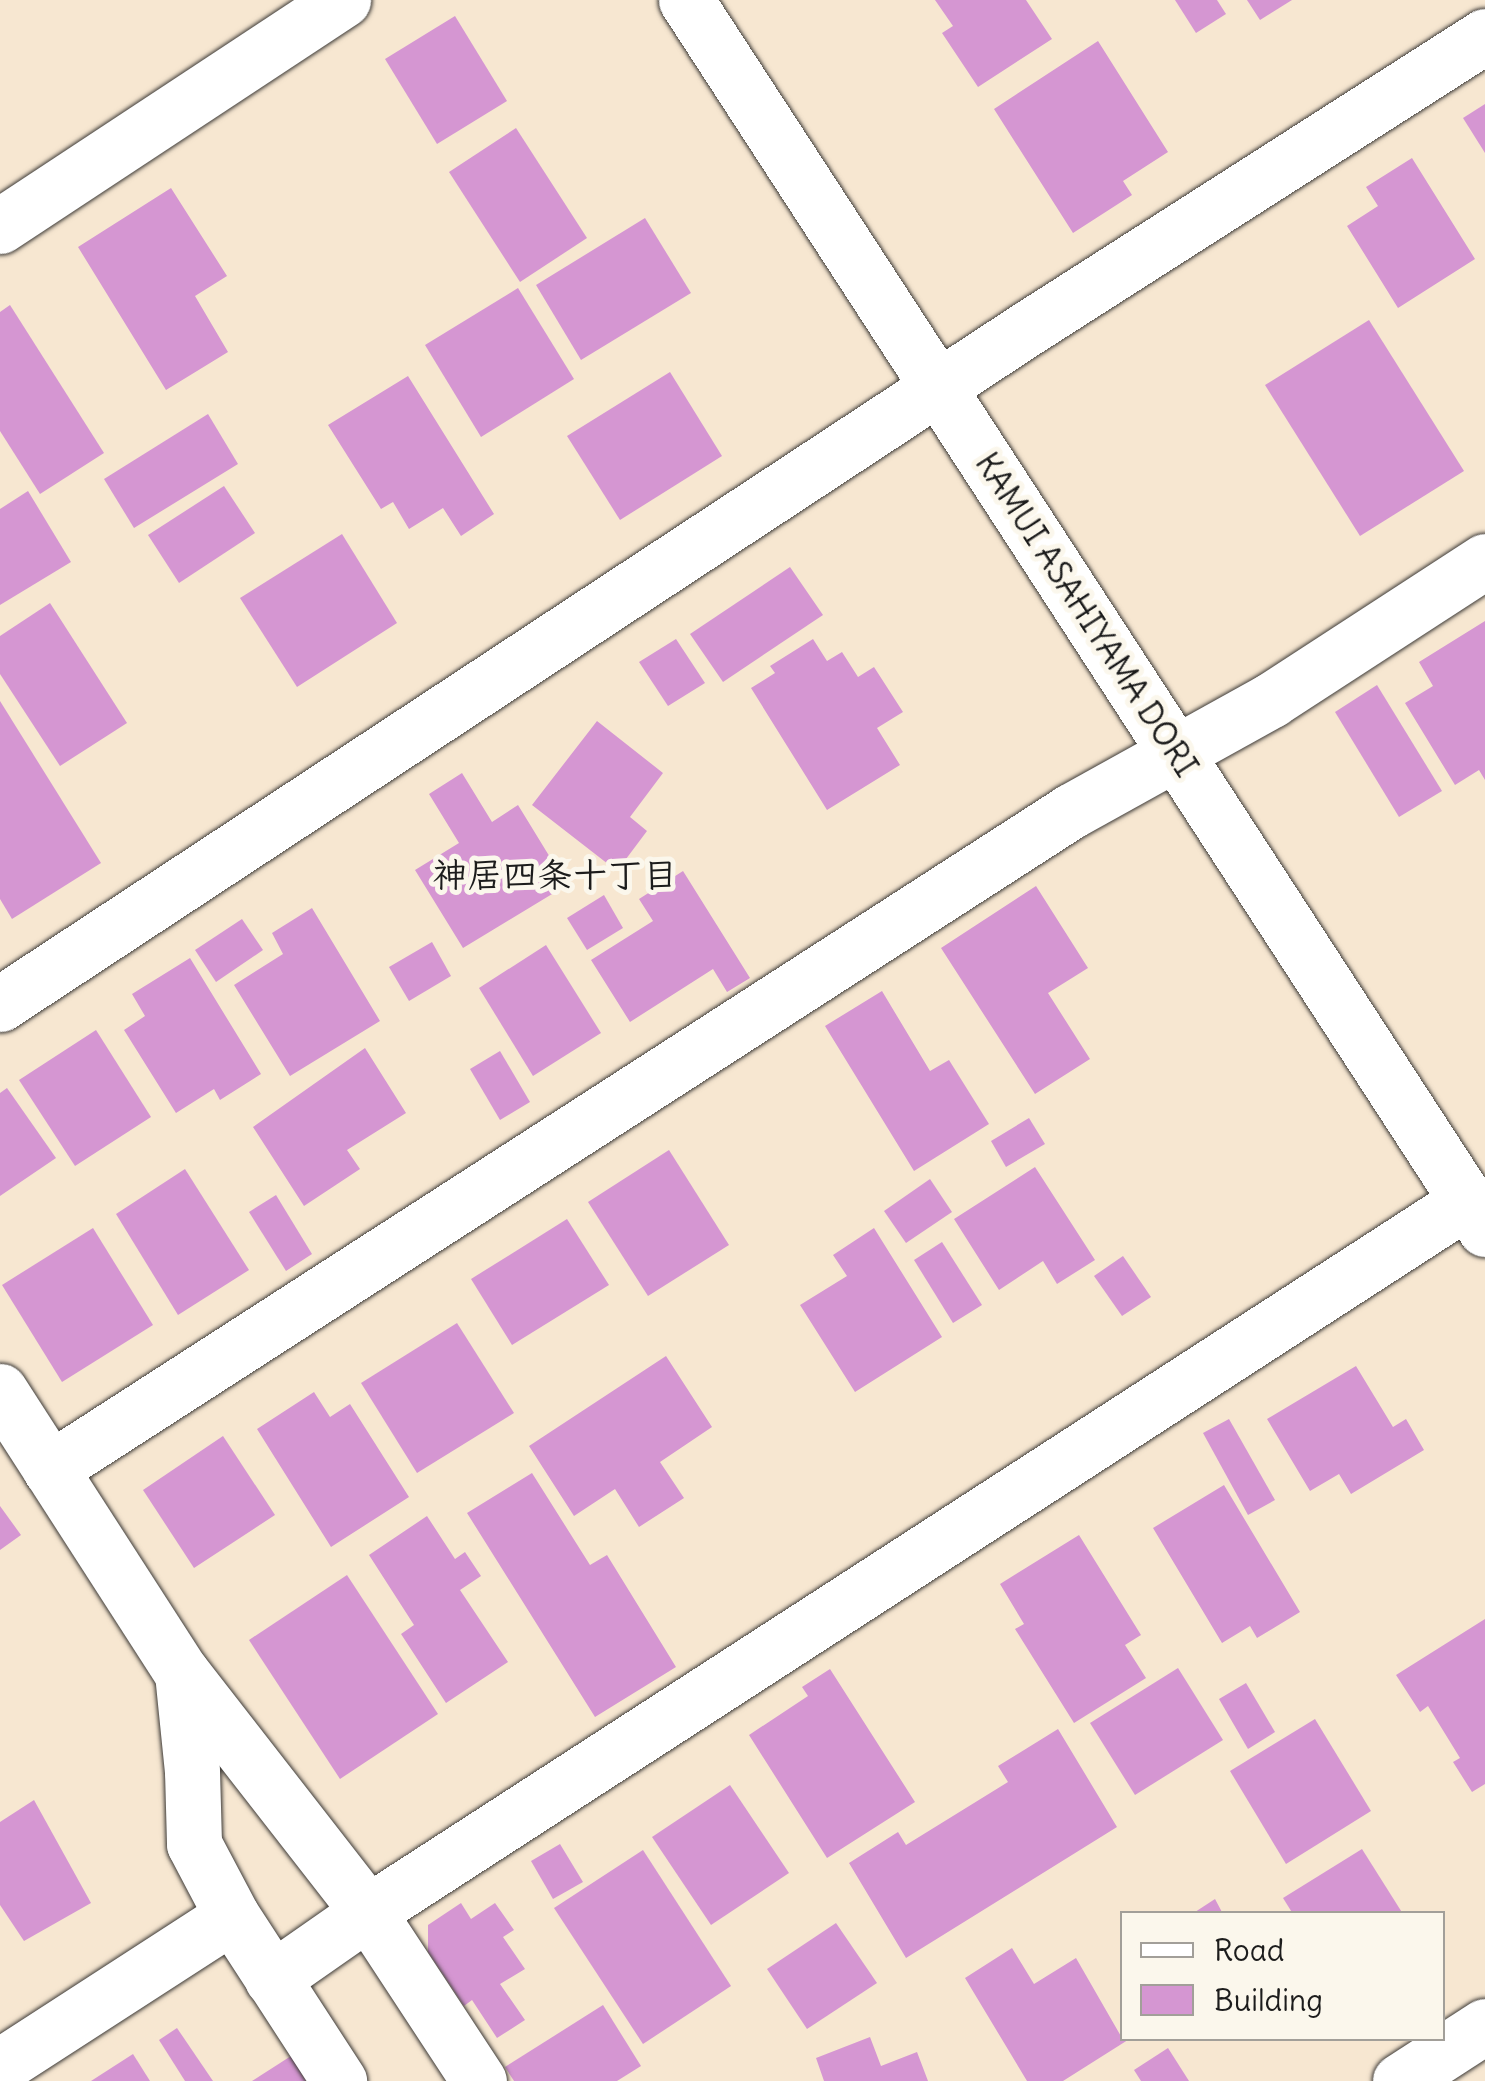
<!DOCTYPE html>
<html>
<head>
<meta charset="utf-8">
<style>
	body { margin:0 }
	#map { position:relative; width:1485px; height:2081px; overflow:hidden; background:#f7e7d1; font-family:Delius,"Klee One",sans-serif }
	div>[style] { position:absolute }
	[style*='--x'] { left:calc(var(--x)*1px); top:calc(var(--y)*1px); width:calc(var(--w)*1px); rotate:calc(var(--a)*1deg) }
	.building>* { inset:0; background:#d596d2 }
	.roads { filter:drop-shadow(0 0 2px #3d3a37) drop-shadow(0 0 2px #3d3a37) }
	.minor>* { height:55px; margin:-27.5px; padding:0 27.5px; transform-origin:27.5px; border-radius:27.5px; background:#fff }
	span { translate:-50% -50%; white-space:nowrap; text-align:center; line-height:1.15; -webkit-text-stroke:10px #fbf7ec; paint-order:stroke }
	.street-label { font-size:32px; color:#1c1c1c }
	.neighbourhood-label { font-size:35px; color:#1c1c1c; font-weight:700 }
	.legend { position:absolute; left:1120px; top:1911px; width:325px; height:130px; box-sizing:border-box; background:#fbf7ec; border:2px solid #a29f99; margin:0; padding:12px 18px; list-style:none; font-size:30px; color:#1c1c1c }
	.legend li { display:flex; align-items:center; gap:20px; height:50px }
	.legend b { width:50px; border:2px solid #a29f99 }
</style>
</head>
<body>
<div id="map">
	<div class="building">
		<i style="clip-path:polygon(935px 0,1026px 0,1052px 39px,978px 87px,942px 33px,953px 26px)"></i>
		<i style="clip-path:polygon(1175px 0,1217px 0,1226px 14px,1196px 33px)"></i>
		<i style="clip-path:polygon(1247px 0,1292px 0,1260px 20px)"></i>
		<i style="clip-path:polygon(455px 16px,507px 101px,437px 144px,385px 59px)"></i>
		<i style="clip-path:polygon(1098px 41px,1168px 152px,1123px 181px,1132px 195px,1073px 233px,994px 109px)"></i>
		<i style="clip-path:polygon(1485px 104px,1485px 153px,1463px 118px)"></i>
		<i style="clip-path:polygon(516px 128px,587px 238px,520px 282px,449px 172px)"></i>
		<i style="clip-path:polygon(1412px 158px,1475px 259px,1398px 308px,1347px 226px,1378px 206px,1366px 187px)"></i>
		<i style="clip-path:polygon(171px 188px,227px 276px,195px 296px,228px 352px,166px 390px,78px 247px)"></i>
		<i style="clip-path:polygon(645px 218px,691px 293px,581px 360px,536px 285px)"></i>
		<i style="clip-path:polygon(518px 288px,574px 379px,481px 437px,425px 345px)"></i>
		<i style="clip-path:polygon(10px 305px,104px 453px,40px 494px,0 431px,0 312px)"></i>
		<i style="clip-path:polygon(1369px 320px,1464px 471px,1360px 536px,1265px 385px)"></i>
		<i style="clip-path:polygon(670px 372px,722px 456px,620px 520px,567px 436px)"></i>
		<i style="clip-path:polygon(408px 376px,494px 514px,461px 536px,443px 508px,409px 529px,393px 502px,381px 509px,328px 425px)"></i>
		<i style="clip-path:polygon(208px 414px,238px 464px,134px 528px,104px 479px)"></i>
		<i style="clip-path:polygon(224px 486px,255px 533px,179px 583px,148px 535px)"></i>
		<i style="clip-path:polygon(28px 491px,71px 562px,0 605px,0 509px)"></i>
		<i style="clip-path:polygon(342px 534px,397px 623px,297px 687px,240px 598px)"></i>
		<i style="clip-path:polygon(790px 567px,823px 615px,723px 682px,690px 634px)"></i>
		<i style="clip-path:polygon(50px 603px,127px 723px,60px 766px,0 674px,0 636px)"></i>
		<i style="clip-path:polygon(1485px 621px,1485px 780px,1479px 770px,1455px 785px,1405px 703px,1433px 686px,1419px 662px)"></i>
		<i style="clip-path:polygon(676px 639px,705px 683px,668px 706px,639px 662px)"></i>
		<i style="clip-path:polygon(813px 639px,827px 661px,842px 652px,858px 677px,874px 667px,903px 712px,877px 728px,900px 765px,827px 810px,751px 688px,775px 673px,770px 666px)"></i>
		<i style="clip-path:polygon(1377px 685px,1442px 791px,1399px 817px,1335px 712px)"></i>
		<i style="clip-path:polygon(0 701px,101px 863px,12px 919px,0 899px)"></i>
		<i style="clip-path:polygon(597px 721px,663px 773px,630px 817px,647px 831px,617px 871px,532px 805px)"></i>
		<i style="clip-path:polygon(462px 773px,492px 822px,518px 805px,567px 885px,463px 948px,415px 870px,459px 843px,429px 794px)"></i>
		<i style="clip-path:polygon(683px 871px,750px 978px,727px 992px,713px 969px,630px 1022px,591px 960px,653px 921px,639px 899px)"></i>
		<i style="clip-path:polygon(1036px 886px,1088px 968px,1048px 993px,1090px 1059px,1035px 1094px,941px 948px)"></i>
		<i style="clip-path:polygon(604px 895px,623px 928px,587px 950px,567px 918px)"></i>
		<i style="clip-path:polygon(312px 908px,380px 1021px,290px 1076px,234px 985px,283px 954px,272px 933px)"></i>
		<i style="clip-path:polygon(242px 919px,263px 950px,216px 982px,195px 950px)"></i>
		<i style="clip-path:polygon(432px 942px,451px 976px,409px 1001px,389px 967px)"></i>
		<i style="clip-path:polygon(546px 945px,601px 1033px,533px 1076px,479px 988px)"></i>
		<i style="clip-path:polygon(190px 958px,261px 1074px,220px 1100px,214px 1089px,176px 1113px,124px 1030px,145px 1016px,132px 994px)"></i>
		<i style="clip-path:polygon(882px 991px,930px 1071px,949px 1060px,989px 1124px,914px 1171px,825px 1026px)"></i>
		<i style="clip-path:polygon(96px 1030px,151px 1117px,75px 1166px,19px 1080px)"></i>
		<i style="clip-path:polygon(365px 1048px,406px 1113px,347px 1150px,360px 1169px,304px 1206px,253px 1127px)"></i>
		<i style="clip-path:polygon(500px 1051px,530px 1102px,500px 1120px,470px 1069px)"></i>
		<i style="clip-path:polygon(7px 1088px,56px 1158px,0 1196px,0 1093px)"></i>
		<i style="clip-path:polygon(1029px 1118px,1045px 1144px,1006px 1167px,991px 1141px)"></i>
		<i style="clip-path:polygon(669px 1150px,729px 1245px,648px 1296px,588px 1202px)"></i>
		<i style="clip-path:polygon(1035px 1167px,1095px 1260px,1057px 1284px,1043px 1261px,999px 1290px,954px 1219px)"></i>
		<i style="clip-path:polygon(185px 1169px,249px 1270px,178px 1315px,116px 1214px)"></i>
		<i style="clip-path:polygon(930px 1179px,952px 1212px,906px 1243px,884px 1211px)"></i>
		<i style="clip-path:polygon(276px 1195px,312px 1254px,286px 1271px,249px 1212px)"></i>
		<i style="clip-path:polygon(567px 1219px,609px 1285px,512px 1345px,471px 1279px)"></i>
		<i style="clip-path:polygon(93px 1228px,153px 1325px,62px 1382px,2px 1285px)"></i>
		<i style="clip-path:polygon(874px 1228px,942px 1337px,855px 1392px,800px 1305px,847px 1276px,833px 1255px)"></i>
		<i style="clip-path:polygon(942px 1242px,982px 1305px,953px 1323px,914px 1260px)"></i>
		<i style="clip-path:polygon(1123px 1256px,1151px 1297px,1122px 1316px,1094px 1276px)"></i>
		<i style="clip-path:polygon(457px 1323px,514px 1413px,417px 1473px,361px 1383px)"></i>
		<i style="clip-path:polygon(666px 1356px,712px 1427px,660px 1462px,684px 1498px,639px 1527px,615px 1489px,574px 1516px,529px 1446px)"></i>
		<i style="clip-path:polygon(1356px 1366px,1393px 1427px,1406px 1419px,1424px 1450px,1351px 1494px,1339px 1474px,1310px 1491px,1267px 1419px)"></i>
		<i style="clip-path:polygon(314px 1392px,330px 1417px,350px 1404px,409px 1497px,331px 1547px,257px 1429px)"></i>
		<i style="clip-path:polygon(1229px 1419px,1275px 1500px,1248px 1515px,1203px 1433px)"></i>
		<i style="clip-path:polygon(223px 1436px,275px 1515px,194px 1568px,143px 1490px)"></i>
		<i style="clip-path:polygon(532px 1473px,590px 1565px,607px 1555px,676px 1667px,595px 1717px,467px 1513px)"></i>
		<i style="clip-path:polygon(1224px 1485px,1300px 1612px,1257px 1638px,1250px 1626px,1222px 1643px,1153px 1528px)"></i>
		<i style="clip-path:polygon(0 1506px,21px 1535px,0 1550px)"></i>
		<i style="clip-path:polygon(427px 1516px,455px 1559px,465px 1552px,481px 1576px,460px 1590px,508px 1662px,446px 1703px,401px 1634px,414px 1625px,369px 1555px)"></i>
		<i style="clip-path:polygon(1079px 1535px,1141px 1635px,1125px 1645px,1146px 1678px,1074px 1723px,1015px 1629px,1024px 1624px,1000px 1584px)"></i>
		<i style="clip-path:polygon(347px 1575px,438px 1714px,340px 1779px,249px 1640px)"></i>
		<i style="clip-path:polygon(1485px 1619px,1485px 1784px,1472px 1792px,1453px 1762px,1460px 1758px,1428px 1706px,1420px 1712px,1396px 1675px)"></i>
		<i style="clip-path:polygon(1178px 1668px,1223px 1740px,1135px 1795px,1090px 1723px)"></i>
		<i style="clip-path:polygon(830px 1669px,915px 1802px,827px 1858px,749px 1735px,808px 1696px,802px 1687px)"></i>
		<i style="clip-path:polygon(1246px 1683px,1275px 1732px,1248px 1749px,1219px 1699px)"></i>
		<i style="clip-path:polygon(1315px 1719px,1371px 1811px,1286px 1864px,1230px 1771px)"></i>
		<i style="clip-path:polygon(1058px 1729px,1117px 1827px,906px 1958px,849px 1863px,898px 1832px,906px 1845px,1008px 1782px,998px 1766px)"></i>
		<i style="clip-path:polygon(730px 1785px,789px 1873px,711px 1925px,652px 1837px)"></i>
		<i style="clip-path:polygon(34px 1800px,91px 1903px,24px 1941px,0 1905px,0 1822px)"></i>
		<i style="clip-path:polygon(560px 1844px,583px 1882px,553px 1899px,531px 1861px)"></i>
		<i style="clip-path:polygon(1362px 1849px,1403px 1914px,1293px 1914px,1283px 1898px)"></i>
		<i style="clip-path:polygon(643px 1850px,731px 1986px,643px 2044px,554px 1908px)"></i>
		<i style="clip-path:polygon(1215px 1899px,1223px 1914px,1192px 1914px)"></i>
		<i style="clip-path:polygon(461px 1903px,471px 1919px,495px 1903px,514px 1930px,503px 1937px,525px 1969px,500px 1984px,525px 2020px,497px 2038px,472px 2000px,464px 2006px,428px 1952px,428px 1925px)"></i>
		<i style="clip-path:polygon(836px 1923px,877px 1983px,807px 2029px,767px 1969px)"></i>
		<i style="clip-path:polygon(1012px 1948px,1034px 1984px,1076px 1958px,1122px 2038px,1131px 2038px,1063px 2081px,1027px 2081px,965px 1978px)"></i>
		<i style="clip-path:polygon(603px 2005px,641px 2066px,617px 2081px,514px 2081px,505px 2067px)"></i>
		<i style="clip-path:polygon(177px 2028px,213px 2081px,185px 2081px,159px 2040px)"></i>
		<i style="clip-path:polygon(870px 2037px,881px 2066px,917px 2052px,928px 2081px,824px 2081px,816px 2058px)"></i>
		<i style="clip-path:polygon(1168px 2048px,1189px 2081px,1141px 2081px,1134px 2070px)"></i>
		<i style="clip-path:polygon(133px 2054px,150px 2081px,91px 2081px)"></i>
		<i style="clip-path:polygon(291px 2056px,306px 2081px,252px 2081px)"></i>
	</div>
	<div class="roads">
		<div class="minor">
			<i style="--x:686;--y:0;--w:1466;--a:56.97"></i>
			<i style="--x:0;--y:226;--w:411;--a:-33.4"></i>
			<i style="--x:0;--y:1004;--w:1230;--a:-33.33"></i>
			<i style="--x:1028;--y:328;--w:542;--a:-32.58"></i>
			<i style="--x:0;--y:1391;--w:336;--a:57.2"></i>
			<i style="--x:182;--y:1673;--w:303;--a:52.1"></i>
			<i style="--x:368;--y:1912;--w:202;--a:56.7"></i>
			<i style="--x:50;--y:1469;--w:1215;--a:-32.8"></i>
			<i style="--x:1071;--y:811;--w:229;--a:-29"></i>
			<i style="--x:1271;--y:700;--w:255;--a:-33"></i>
			<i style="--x:182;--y:1673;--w:99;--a:84.2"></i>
			<i style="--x:192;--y:1771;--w:73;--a:88.4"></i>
			<i style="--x:194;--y:1844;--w:81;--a:62.2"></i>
			<i style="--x:232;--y:1916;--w:197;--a:57"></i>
			<i style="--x:272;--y:1979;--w:117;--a:-34.9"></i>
			<i style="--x:368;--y:1912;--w:1309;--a:-32.9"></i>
			<i style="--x:0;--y:2066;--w:276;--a:-32.9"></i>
			<i style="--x:1400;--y:2081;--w:101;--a:-32.9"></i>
		</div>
	</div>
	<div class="street-label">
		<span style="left:1086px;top:615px;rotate:57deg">KAMUI ASAHIYAMA DORI</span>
	</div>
	<div class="neighbourhood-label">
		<span style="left:555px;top:874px">神居四条十丁目</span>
	</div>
	<ul class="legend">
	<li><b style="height:12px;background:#fff"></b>Road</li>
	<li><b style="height:28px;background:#d596d2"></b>Building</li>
	</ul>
</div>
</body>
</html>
